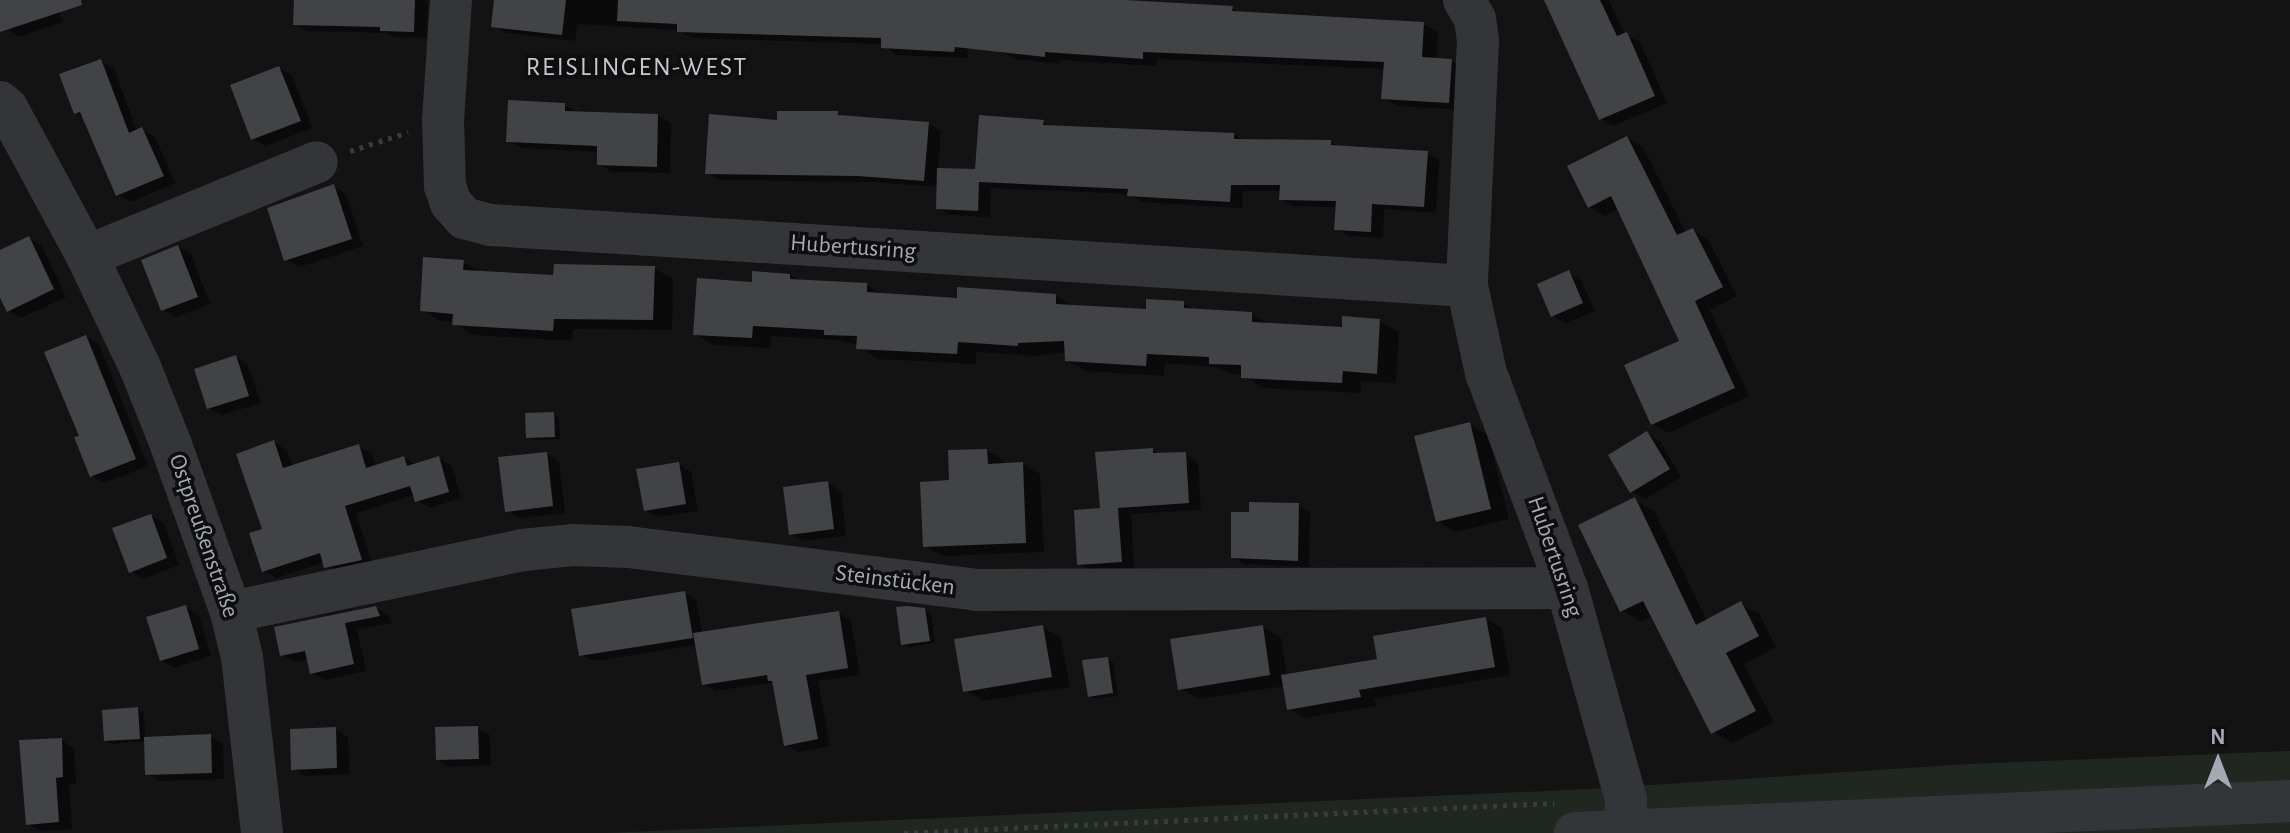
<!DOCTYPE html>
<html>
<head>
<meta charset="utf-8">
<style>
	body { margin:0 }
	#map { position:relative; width:2290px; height:833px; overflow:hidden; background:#131314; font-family:"Alegreya Sans",sans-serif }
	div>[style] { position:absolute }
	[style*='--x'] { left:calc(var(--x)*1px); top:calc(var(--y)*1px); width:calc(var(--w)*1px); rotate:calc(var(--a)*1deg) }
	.green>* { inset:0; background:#1f2720 }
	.shadow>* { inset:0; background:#0007 }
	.building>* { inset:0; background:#424347 }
	.path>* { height:5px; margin-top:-2.5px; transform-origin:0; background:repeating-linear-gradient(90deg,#3a3b40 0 4px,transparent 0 10px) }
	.minor>* { height:42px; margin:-21px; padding:0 21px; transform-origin:21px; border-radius:21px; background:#343539 }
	span { translate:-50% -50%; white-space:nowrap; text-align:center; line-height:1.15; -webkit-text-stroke:7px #0e0e0f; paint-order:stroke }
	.street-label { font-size:24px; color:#a5a9b4 }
	.neighbourhood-label { font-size:26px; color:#c6c8d0; letter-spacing:2px }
	.north { position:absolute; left:2178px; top:721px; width:80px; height:80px; -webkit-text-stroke:6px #0e0e0f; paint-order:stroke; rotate:0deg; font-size:22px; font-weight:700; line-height:32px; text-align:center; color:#a5a9b4 }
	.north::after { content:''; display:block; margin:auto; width:28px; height:36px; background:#a5a9b4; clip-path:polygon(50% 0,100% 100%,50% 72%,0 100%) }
</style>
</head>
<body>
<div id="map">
	<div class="green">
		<i style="clip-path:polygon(2290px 751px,2290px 833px,605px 833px,1589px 789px,1968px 764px)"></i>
	</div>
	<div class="shadow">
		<i style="clip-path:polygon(0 0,55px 0,63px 22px,19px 37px,6px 29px)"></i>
		<i style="clip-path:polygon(296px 0,423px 0,428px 3px,426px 38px,395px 37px,388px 33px,308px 31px,295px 24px)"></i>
		<i style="clip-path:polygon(497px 0,970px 0,967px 58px,896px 55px,883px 44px,692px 38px,677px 30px,577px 24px,575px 41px,506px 33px,494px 26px)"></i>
		<i style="clip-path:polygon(1006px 0,1096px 0,1232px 8px,1243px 14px,1423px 24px,1438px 32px,1437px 60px,1451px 61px,1466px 69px,1463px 110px,1398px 106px,1383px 98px,1385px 69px,1157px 59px,1157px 66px,1060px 60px,1059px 64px,1015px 59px,1000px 51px)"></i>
		<i style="clip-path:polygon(1546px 0,1609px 0,1625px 35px,1640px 42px,1667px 103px,1613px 126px,1600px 118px)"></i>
		<i style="clip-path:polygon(101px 61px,114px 68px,137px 132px,142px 130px,155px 137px,175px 183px,131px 202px,118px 195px,85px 119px,76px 113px)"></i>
		<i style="clip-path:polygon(279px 68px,292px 75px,312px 128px,266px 146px,253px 139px)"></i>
		<i style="clip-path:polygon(565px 105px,578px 113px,658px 116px,671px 123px,670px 173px,612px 172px,599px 164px,599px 152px,521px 148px,508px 140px)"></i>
		<i style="clip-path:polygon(837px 113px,844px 117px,928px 124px,941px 131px,938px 170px,976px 171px,1043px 122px,1052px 128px,1234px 135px,1244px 141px,1330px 142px,1339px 147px,1427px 153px,1439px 160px,1436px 213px,1384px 209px,1383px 238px,1349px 236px,1336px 229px,1337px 207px,1293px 206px,1281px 199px,1281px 191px,1243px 191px,1242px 208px,1142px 202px,1130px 194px,991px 188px,990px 217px,950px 215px,938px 208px,939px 187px,873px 182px,720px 180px,707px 173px,779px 123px)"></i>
		<i style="clip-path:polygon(1627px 138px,1643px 147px,1686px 233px,1693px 230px,1708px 239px,1737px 296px,1710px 310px,1749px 396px,1668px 433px,1653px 424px,1682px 342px,1619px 208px,1605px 216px,1589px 207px)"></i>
		<i style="clip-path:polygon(333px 186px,346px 194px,363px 246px,299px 267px,286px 259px)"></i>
		<i style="clip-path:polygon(29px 238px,42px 246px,66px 297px,21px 318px,8px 311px,0 293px,0 252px)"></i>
		<i style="clip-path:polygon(178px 247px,191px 254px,210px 304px,175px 317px,162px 309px)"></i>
		<i style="clip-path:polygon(463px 262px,482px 273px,555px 277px,654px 268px,673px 279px,672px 330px,573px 329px,572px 341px,473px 335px,455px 322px,441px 321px,422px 310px)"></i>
		<i style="clip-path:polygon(1568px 273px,1581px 280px,1595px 311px,1566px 323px,1553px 316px)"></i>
		<i style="clip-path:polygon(790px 275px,800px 281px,867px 285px,886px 296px,959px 300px,1056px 296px,1075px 307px,1147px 311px,1184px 303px,1197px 311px,1252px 314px,1271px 325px,1344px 329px,1380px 321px,1399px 332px,1396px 383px,1361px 381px,1361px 393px,1262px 388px,1243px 374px,1230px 374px,1217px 367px,1165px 363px,1164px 376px,1086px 371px,1067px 360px,1066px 352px,1037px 356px,976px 352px,976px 364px,877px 359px,858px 345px,837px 340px,771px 336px,771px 348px,714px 345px,695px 334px,754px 284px)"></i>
		<i style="clip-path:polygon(86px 337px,99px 344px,148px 466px,104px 483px,92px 476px)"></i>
		<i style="clip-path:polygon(236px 357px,248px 365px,261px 403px,221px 415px,208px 408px)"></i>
		<i style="clip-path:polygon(553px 414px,559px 417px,560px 439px,534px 440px,528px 437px)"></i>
		<i style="clip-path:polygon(1469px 424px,1488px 435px,1509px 519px,1456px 532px,1437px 521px)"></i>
		<i style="clip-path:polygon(1647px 434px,1660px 441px,1681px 477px,1645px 499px,1632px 492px)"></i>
		<i style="clip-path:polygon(274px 442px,287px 450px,293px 467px,359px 446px,372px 454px,376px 467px,404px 458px,416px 465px,439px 459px,452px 466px,461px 498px,430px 508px,417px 500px,415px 495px,356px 513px,373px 567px,339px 574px,325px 562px,276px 578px,263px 570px)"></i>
		<i style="clip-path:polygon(1152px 450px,1162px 455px,1185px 454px,1198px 462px,1201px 510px,1131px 514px,1134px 569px,1092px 571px,1079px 564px,1102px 510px)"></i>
		<i style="clip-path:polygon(987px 451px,1004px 461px,1004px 465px,1023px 464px,1040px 474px,1044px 552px,943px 556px,925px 546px,951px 482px)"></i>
		<i style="clip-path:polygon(547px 454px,559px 462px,565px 513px,519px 518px,506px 510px)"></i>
		<i style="clip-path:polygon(678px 464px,691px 472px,698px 511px,658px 517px,645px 510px)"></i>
		<i style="clip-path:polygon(828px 483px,841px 491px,846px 536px,804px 541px,791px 534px)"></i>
		<i style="clip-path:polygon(1635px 500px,1654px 511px,1707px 621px,1741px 604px,1760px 615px,1776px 647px,1744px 664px,1774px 722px,1732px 743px,1713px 732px,1653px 616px,1641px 622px,1622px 611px)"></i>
		<i style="clip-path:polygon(1298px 505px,1310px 512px,1309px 567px,1244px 564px,1233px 557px,1251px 514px)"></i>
		<i style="clip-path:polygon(151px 516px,164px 523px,179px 565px,143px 579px,131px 571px)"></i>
		<i style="clip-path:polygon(684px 593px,696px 599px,702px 634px,838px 613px,851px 620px,860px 675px,818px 681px,830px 746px,798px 752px,786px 744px,774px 682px,716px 691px,704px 684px,697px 645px,593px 661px,581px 655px)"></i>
		<i style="clip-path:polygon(186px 607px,199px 615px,211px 656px,174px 668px,161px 660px)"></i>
		<i style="clip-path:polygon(376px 608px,389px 615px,392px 623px,357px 630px,366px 671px,325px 680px,312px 673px,309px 659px,295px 662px,282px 655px,276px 629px)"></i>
		<i style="clip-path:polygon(924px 610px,931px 613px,935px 643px,909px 647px,903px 643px)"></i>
		<i style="clip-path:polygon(1486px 619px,1502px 628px,1510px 675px,1374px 699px,1376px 706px,1305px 718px,1289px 709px,1285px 686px,1199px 699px,1180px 688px,1262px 627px,1281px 638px,1287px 676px,1380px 660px)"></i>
		<i style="clip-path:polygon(1042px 627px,1061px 638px,1070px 687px,984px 701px,964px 690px)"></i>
		<i style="clip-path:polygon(1107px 659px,1113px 662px,1118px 696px,1096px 699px,1090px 696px)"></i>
		<i style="clip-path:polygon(138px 709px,144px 713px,145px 739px,210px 736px,223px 744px,224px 779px,160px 781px,147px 774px,146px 741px,112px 744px,106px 740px)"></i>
		<i style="clip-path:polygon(477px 728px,490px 735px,491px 765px,450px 767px,437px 759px)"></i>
		<i style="clip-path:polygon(335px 729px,348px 737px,350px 774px,306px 776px,293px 768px)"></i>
		<i style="clip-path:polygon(61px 740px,74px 748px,76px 784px,69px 784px,72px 829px,41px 831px,28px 824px)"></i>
	</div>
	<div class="building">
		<i style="clip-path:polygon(0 0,81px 0,82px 5px,0 32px)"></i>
		<i style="clip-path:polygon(294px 0,415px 0,414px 32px,380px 31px,380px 27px,293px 25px)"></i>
		<i style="clip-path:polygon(494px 0,566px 0,562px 35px,491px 27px)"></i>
		<i style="clip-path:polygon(618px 0,1125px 0,1233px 6px,1232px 11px,1424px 22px,1422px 57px,1452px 59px,1449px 103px,1381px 99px,1384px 62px,1143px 52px,1143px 59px,1045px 52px,1045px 57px,955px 47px,954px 52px,881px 48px,881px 38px,677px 32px,677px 24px,617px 21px)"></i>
		<i style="clip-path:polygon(1544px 0,1600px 0,1617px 36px,1627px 32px,1655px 96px,1599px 120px)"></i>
		<i style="clip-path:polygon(101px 59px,129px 133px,142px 127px,164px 176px,116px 196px,80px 112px,74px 114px,59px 74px)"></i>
		<i style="clip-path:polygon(279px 66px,301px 121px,251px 140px,230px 85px)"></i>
		<i style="clip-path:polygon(508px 100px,565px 103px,565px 111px,658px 114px,657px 167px,597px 165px,597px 146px,506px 142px)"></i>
		<i style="clip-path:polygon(777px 111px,838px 111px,838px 115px,929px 122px,924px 181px,858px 176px,705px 174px,709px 114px,777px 120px)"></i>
		<i style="clip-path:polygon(979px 115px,1044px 120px,1043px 125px,1234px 133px,1234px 139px,1331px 140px,1331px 145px,1428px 151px,1424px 207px,1372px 204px,1371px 232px,1334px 230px,1336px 201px,1279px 200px,1280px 185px,1231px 185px,1230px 202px,1127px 196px,1128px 189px,979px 182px,978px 211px,936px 209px,937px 168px,975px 169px)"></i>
		<i style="clip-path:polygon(1627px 136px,1677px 235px,1693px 228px,1723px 287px,1695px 301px,1735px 388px,1651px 425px,1624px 365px,1679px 341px,1611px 196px,1588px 208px,1567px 166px)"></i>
		<i style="clip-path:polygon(334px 184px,352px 239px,284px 261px,267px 208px)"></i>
		<i style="clip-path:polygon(29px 236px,54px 289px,7px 312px,0 298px,0 250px)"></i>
		<i style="clip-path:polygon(178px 245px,198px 297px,161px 311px,141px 260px)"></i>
		<i style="clip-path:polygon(423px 257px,464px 260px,463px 270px,553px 275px,554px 264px,655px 266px,653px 320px,554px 319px,553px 331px,452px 325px,453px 314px,420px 311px)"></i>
		<i style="clip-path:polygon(1569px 270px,1583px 303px,1551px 317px,1537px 284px)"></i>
		<i style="clip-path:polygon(752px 271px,790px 274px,790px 279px,867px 283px,867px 292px,957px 298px,957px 287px,1056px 294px,1056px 304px,1146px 309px,1146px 299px,1184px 301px,1184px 308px,1252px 312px,1252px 322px,1342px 327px,1342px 316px,1380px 319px,1377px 374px,1343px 371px,1342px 383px,1241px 378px,1241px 365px,1209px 364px,1209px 357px,1147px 354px,1146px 366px,1065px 361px,1064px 341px,1018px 343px,1018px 346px,958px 342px,957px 354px,856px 349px,857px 336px,824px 335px,824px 330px,753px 326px,752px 338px,693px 335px,697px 278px,752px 282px)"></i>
		<i style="clip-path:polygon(86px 335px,136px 459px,90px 477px,74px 437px,79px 436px,44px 352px)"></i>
		<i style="clip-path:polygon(236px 355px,249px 396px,207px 409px,194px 369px)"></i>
		<i style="clip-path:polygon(554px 412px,555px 437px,526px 438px,525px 413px)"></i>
		<i style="clip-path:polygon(1470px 422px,1491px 509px,1436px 522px,1414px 436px)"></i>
		<i style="clip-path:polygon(1647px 431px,1670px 469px,1630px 493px,1608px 455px)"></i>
		<i style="clip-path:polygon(274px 440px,283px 468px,359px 444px,366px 468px,404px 456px,407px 466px,439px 456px,449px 492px,415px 502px,410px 486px,345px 506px,362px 560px,324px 568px,320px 553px,262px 572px,249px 533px,262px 529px,236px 454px)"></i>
		<i style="clip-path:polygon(1153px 448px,1153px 453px,1186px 452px,1189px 503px,1118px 508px,1122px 562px,1077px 565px,1074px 510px,1100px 508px,1095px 452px)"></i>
		<i style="clip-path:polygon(987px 449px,988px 464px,1023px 462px,1026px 543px,923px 547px,920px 482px,949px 480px,948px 450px)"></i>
		<i style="clip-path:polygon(547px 452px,553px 506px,505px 512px,498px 457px)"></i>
		<i style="clip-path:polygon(679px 462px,686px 504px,644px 511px,636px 469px)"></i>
		<i style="clip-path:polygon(828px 481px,834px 529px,789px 535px,783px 487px)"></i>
		<i style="clip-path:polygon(1635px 497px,1696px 625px,1741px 601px,1759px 636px,1726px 653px,1756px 711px,1711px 734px,1643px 601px,1620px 612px,1578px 525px)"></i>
		<i style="clip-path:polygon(1249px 502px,1299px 503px,1298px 561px,1231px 558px,1231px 512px,1249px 512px)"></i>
		<i style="clip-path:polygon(151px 514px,167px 558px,129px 573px,112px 528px)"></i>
		<i style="clip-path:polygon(685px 591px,693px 638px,579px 656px,571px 609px)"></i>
		<i style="clip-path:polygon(186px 605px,199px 649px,160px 661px,146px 617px)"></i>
		<i style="clip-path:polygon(376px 606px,380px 616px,345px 623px,354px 664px,310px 674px,305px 651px,280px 656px,274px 627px)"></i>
		<i style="clip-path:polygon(907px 606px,925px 608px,930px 641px,901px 645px,896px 607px)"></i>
		<i style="clip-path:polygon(839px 611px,848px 668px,806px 675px,818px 739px,784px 746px,772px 681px,768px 681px,767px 675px,702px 685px,693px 633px)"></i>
		<i style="clip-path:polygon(1486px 617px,1495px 667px,1359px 690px,1361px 697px,1287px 710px,1281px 675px,1377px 659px,1373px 636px)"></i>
		<i style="clip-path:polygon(1043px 625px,1052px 677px,963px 692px,954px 639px)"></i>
		<i style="clip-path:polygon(1263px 625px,1270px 675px,1178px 690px,1170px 639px)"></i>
		<i style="clip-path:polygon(1108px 657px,1113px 693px,1088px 697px,1082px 660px)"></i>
		<i style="clip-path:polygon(138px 707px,140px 739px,104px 741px,102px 710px)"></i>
		<i style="clip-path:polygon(478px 726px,479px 759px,436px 760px,435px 727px)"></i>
		<i style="clip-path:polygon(336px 727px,337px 768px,291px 770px,290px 729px)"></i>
		<i style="clip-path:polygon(211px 734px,212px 773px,145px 775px,144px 737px)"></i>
		<i style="clip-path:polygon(62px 738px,63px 777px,56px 778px,59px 822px,26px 825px,19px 740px)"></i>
	</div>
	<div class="path">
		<i style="--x:350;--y:151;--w:61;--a:-18.1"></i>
		<i style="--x:904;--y:833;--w:651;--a:-2.64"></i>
	</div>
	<div class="minor">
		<i style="--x:451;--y:0;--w:120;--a:93.8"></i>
		<i style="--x:443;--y:120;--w:66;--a:88.3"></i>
		<i style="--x:445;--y:186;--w:18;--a:71"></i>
		<i style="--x:451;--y:203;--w:20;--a:49"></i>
		<i style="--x:464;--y:218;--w:27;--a:15"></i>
		<i style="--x:490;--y:225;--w:979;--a:3.57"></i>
		<i style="--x:1464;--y:0;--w:22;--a:60"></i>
		<i style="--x:1475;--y:19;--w:21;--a:82"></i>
		<i style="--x:1478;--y:40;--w:246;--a:92.6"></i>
		<i style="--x:1467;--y:286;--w:89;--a:77.7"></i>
		<i style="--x:1486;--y:373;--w:230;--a:69.4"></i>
		<i style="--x:1567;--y:588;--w:220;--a:74.4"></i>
		<i style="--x:1626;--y:800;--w:33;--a:93"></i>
		<i style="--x:0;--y:102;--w:9;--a:41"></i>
		<i style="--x:7;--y:108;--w:168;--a:61.6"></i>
		<i style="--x:87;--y:256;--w:123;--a:64.5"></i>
		<i style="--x:140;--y:367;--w:81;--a:68.2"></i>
		<i style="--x:170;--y:442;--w:181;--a:70.3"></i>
		<i style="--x:231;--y:612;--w:46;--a:76.3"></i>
		<i style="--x:242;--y:657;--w:177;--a:83.5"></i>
		<i style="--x:87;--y:256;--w:248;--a:-22.2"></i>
		<i style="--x:231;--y:612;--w:299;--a:-12"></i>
		<i style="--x:523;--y:550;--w:49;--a:-5.8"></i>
		<i style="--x:572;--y:545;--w:56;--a:2"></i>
		<i style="--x:628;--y:547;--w:351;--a:7"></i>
		<i style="--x:976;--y:590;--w:591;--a:-0.19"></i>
		<i style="--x:1575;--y:833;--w:716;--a:-2.56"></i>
	</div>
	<div class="street-label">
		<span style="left:853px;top:248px;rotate:4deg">Hubertusring</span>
		<span style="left:203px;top:536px;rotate:71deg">Ostpreußenstraße</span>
		<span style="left:1554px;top:557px;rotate:71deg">Hubertusring</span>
		<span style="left:895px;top:581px;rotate:7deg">Steinstücken</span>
	</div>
	<div class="neighbourhood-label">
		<span style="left:637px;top:68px">REISLINGEN-WEST</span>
	</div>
	<div class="north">N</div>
</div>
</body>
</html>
